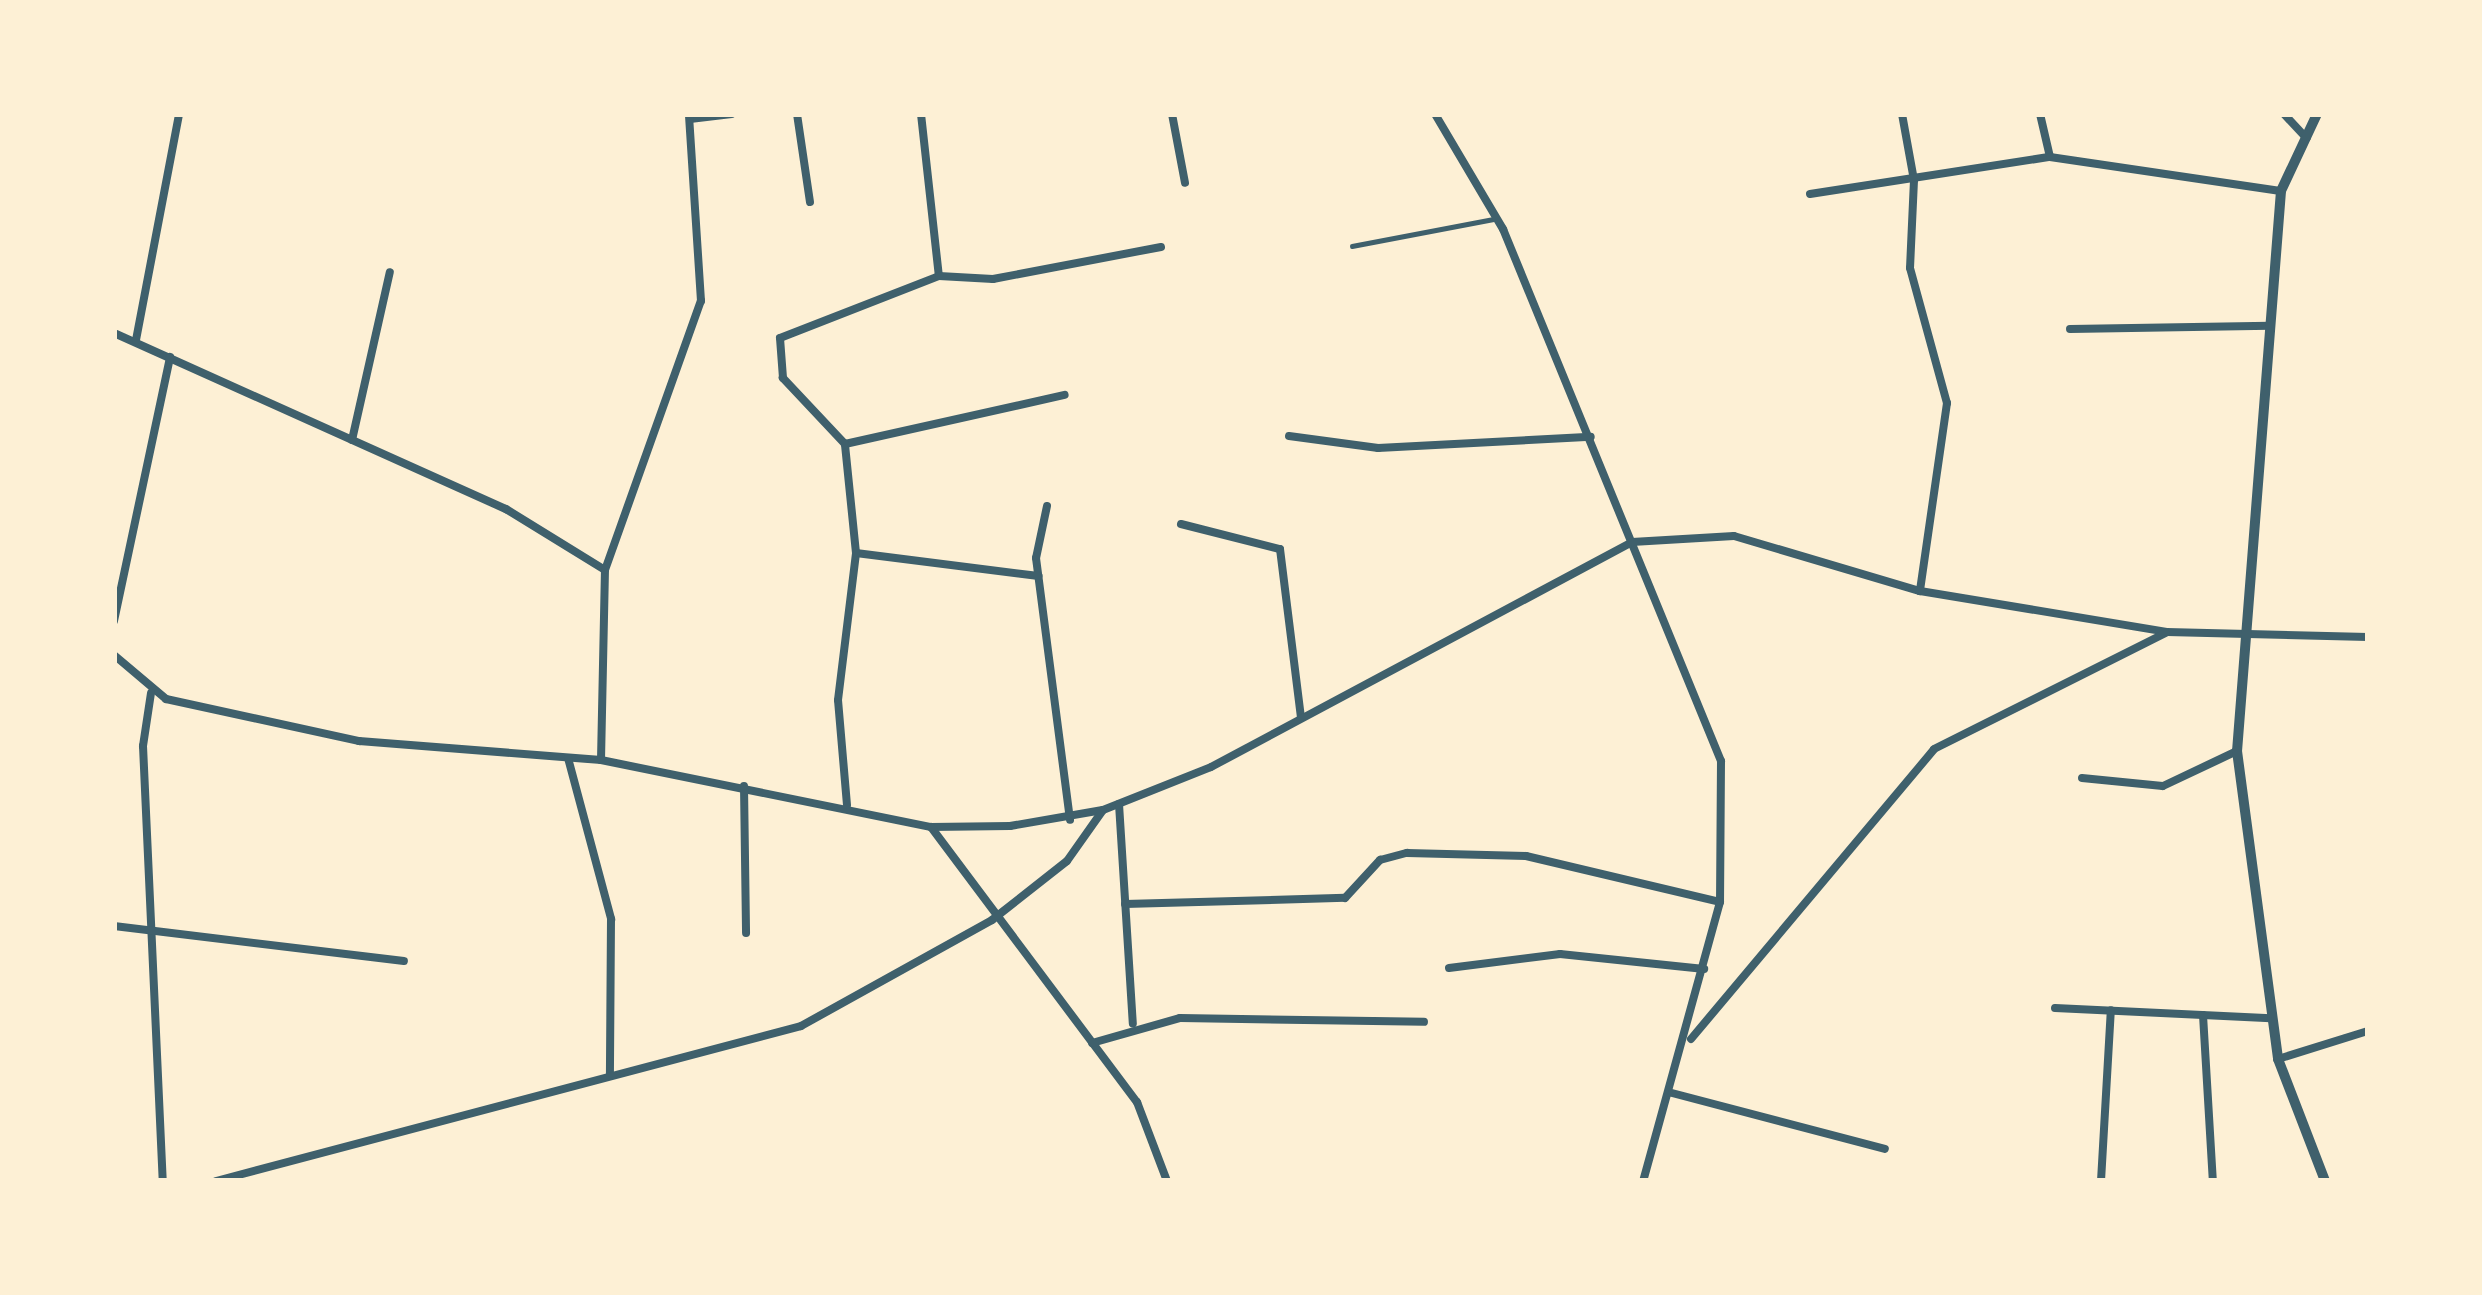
<!DOCTYPE html>
<html>
<head>
<meta charset="utf-8">
<style>
	body { margin:0 }
	#map { position:relative; width:2482px; height:1295px; overflow:hidden; background:#fdf0d5; font-family:"Open Sans",sans-serif }
	div>[style] { position:absolute }
	[style*='--x'] { left:calc(var(--x)*1px); top:calc(var(--y)*1px); width:calc(var(--w)*1px); rotate:calc(var(--a)*1deg) }
	.service>* { height:4.5px; margin:-2.25px; padding:0 2.25px; transform-origin:2.25px; border-radius:2.25px; background:#3f606c }
	.minor>* { height:8px; margin:-4px; padding:0 4px; transform-origin:4px; border-radius:4px; background:#3f606c }
	.tertiary>* { height:10px; margin:-5px; padding:0 5px; transform-origin:5px; border-radius:5px; background:#3f606c }
	span { translate:-50% -50%; white-space:nowrap; text-align:center; line-height:1.15; -webkit-text-stroke:10px #fdf0d5; paint-order:stroke }
	.frame { position:absolute; inset:0; border:117px solid #fdf0d5; pointer-events:none }
</style>
</head>
<body>
<div id="map">
	<div class="service">
		<i style="--x:1352;--y:246;--w:145;--a:-10.8"></i>
	</div>
	<div class="minor">
		<i style="--x:797;--y:114;--w:89;--a:81.6"></i>
		<i style="--x:921;--y:114;--w:163;--a:83.7"></i>
		<i style="--x:1172;--y:114;--w:70;--a:79.3"></i>
		<i style="--x:1435;--y:114;--w:134;--a:59.4"></i>
		<i style="--x:1503;--y:229;--w:575;--a:67.72"></i>
		<i style="--x:1721;--y:761;--w:141;--a:90.4"></i>
		<i style="--x:1720;--y:902;--w:289;--a:105.4"></i>
		<i style="--x:1902;--y:114;--w:67;--a:79.7"></i>
		<i style="--x:1914;--y:180;--w:88;--a:92.6"></i>
		<i style="--x:1910;--y:268;--w:140;--a:74.7"></i>
		<i style="--x:1947;--y:403;--w:190;--a:98.2"></i>
		<i style="--x:2040;--y:114;--w:44;--a:76.9"></i>
		<i style="--x:2284;--y:114;--w:33;--a:47"></i>
		<i style="--x:690;--y:119;--w:42;--a:-6.8"></i>
		<i style="--x:1810;--y:194;--w:243;--a:-8.8"></i>
		<i style="--x:2050;--y:157;--w:233;--a:8.4"></i>
		<i style="--x:2070;--y:329;--w:200;--a:-0.9"></i>
		<i style="--x:114;--y:333;--w:430;--a:24.2"></i>
		<i style="--x:506;--y:509;--w:116;--a:31.6"></i>
		<i style="--x:136;--y:340;--w:230;--a:-79.2"></i>
		<i style="--x:1289;--y:436;--w:90;--a:7.7"></i>
		<i style="--x:1378;--y:448;--w:213;--a:-3"></i>
		<i style="--x:352;--y:440;--w:172;--a:-77.3"></i>
		<i style="--x:845;--y:444;--w:225;--a:-12.6"></i>
		<i style="--x:1047;--y:506;--w:53;--a:101.9"></i>
		<i style="--x:1036;--y:558;--w:264;--a:82.6"></i>
		<i style="--x:1181;--y:524;--w:102;--a:14.2"></i>
		<i style="--x:1280;--y:549;--w:170;--a:82.9"></i>
		<i style="--x:856;--y:553;--w:184;--a:7.2"></i>
		<i style="--x:114;--y:621;--w:270;--a:-78"></i>
		<i style="--x:114;--y:655;--w:68;--a:40.2"></i>
		<i style="--x:166;--y:699;--w:198;--a:12.3"></i>
		<i style="--x:359;--y:741;--w:243;--a:4.5"></i>
		<i style="--x:601;--y:760;--w:337;--a:11.5"></i>
		<i style="--x:931;--y:827;--w:79;--a:-0.7"></i>
		<i style="--x:1010;--y:826;--w:94;--a:-9.8"></i>
		<i style="--x:1103;--y:810;--w:116;--a:-21.7"></i>
		<i style="--x:1211;--y:767;--w:477;--a:-28.1"></i>
		<i style="--x:1632;--y:542;--w:102;--a:-3.4"></i>
		<i style="--x:1734;--y:536;--w:194;--a:16.5"></i>
		<i style="--x:1920;--y:591;--w:250;--a:9.4"></i>
		<i style="--x:2167;--y:632;--w:201;--a:1.4"></i>
		<i style="--x:151;--y:693;--w:54;--a:98.6"></i>
		<i style="--x:143;--y:746;--w:435;--a:87.4"></i>
		<i style="--x:568;--y:758;--w:167;--a:75"></i>
		<i style="--x:611;--y:919;--w:155;--a:90.4"></i>
		<i style="--x:601;--y:760;--w:190;--a:-88.8"></i>
		<i style="--x:605;--y:570;--w:286;--a:-70.4"></i>
		<i style="--x:701;--y:301;--w:187;--a:-93.7"></i>
		<i style="--x:2082;--y:778;--w:81;--a:5.6"></i>
		<i style="--x:2163;--y:786;--w:82;--a:-25.3"></i>
		<i style="--x:744;--y:786;--w:147;--a:89.2"></i>
		<i style="--x:1119;--y:804;--w:220;--a:86.4"></i>
		<i style="--x:847;--y:805;--w:105;--a:-94.9"></i>
		<i style="--x:838;--y:700;--w:148;--a:-83"></i>
		<i style="--x:856;--y:553;--w:110;--a:-95.8"></i>
		<i style="--x:845;--y:444;--w:91;--a:-133.2"></i>
		<i style="--x:783;--y:378;--w:40;--a:-94.3"></i>
		<i style="--x:780;--y:338;--w:171;--a:-21.3"></i>
		<i style="--x:939;--y:276;--w:54;--a:3.2"></i>
		<i style="--x:993;--y:279;--w:171;--a:-10.8"></i>
		<i style="--x:931;--y:827;--w:344;--a:53.2"></i>
		<i style="--x:1137;--y:1102;--w:85;--a:69.2"></i>
		<i style="--x:1125;--y:904;--w:220;--a:-1.6"></i>
		<i style="--x:1345;--y:898;--w:52;--a:-47.4"></i>
		<i style="--x:1380;--y:860;--w:28;--a:-15"></i>
		<i style="--x:1407;--y:853;--w:119;--a:1.4"></i>
		<i style="--x:1526;--y:856;--w:199;--a:13.3"></i>
		<i style="--x:114;--y:926;--w:292;--a:6.9"></i>
		<i style="--x:1449;--y:968;--w:112;--a:-7.2"></i>
		<i style="--x:1560;--y:954;--w:145;--a:5.9"></i>
		<i style="--x:2055;--y:1008;--w:216;--a:2.7"></i>
		<i style="--x:2203;--y:1015;--w:166;--a:86.6"></i>
		<i style="--x:1691;--y:1039;--w:378;--a:-50"></i>
		<i style="--x:1934;--y:749;--w:259;--a:-26.6"></i>
		<i style="--x:1092;--y:1043;--w:91;--a:-15.9"></i>
		<i style="--x:1180;--y:1018;--w:244;--a:0.9"></i>
		<i style="--x:2278;--y:1059;--w:94;--a:-17.3"></i>
		<i style="--x:1672;--y:1093;--w:220;--a:14.7"></i>
		<i style="--x:216;--y:1181;--w:605;--a:-14.84"></i>
		<i style="--x:801;--y:1026;--w:218;--a:-29"></i>
		<i style="--x:992;--y:920;--w:95;--a:-38.2"></i>
		<i style="--x:1067;--y:861;--w:62;--a:-54.8"></i>
		<i style="--x:2101;--y:1181;--w:171;--a:-86.7"></i>
	</div>
	<div class="tertiary">
		<i style="--x:2317;--y:114;--w:85;--a:115.1"></i>
		<i style="--x:2281;--y:191;--w:562;--a:94.49"></i>
		<i style="--x:2237;--y:751;--w:311;--a:82.4"></i>
		<i style="--x:2278;--y:1059;--w:131;--a:68.9"></i>
	</div>
	<div class="frame"></div>
</div>
</body>
</html>
